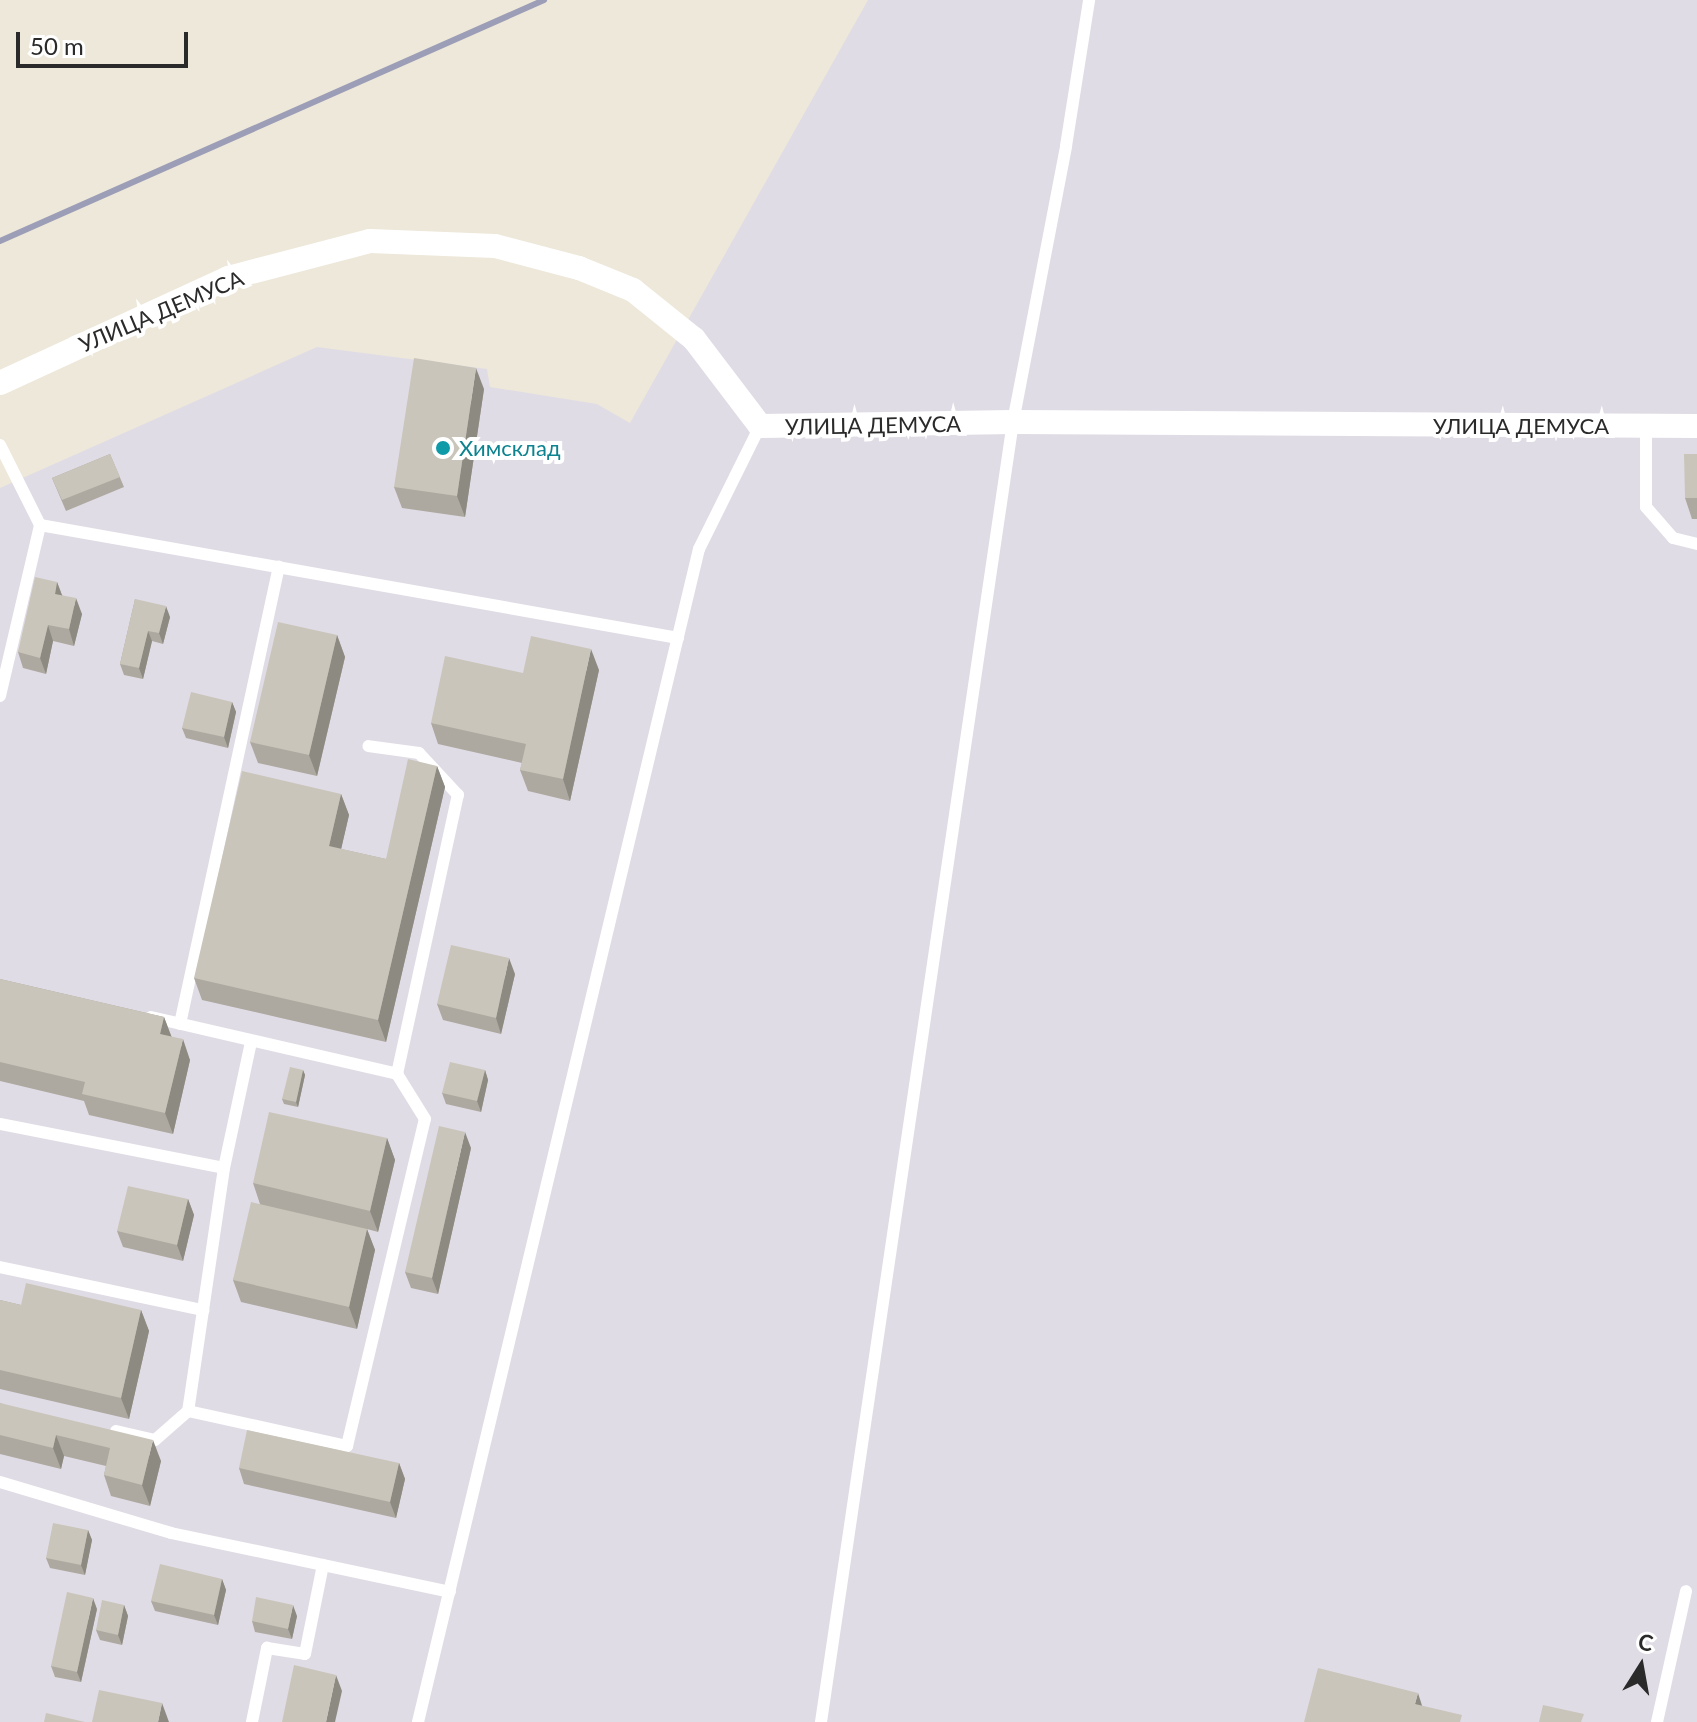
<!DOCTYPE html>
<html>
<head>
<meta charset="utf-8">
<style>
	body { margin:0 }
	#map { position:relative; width:1697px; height:1722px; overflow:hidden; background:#eee8da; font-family:Lato,sans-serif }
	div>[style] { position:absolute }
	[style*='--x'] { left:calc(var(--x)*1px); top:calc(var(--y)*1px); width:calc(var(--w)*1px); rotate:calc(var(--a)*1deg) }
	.industrial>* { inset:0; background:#e0dce5 }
	.service>* { height:12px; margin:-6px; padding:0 6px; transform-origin:6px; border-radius:6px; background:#fff }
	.minor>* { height:24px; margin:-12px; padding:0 12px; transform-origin:12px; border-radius:12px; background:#fff }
	.rail>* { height:6px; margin:-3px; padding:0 3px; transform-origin:3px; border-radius:3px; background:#9c9db6 }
	.wall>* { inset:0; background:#ada9a0 }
	.shaded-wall>* { inset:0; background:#8d8a82 }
	.building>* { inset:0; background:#c9c5ba }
	.dots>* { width:22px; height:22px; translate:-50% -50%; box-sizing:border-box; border:4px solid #fff; border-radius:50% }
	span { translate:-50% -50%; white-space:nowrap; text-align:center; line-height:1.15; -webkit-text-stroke:8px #fff; paint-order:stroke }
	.street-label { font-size:22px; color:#2a2a2a }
	.culture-label { font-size:22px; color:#0d838f }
	.left { translate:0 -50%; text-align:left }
	.north { position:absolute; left:1601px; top:1626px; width:80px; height:80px; -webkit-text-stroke:6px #fff; paint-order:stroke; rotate:11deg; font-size:22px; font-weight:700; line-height:32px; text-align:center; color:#2a2a2a }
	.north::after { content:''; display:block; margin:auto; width:28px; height:36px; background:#2a2a2a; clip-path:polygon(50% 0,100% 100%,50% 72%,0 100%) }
	.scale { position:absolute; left:16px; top:32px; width:172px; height:36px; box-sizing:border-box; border:4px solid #2a2a2a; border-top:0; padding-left:10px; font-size:24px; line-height:28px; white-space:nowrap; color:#2a2a2a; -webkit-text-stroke:6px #fff; paint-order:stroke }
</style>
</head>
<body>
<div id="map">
	<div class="industrial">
		<i style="clip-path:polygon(868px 0,1697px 0,1697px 1722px,0 1722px,0 488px,317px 347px,487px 369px,490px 387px,597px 404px,630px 423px)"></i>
	</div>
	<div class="service">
		<i style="--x:1646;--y:427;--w:80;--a:90"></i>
		<i style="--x:1646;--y:507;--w:41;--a:48.9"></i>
		<i style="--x:1673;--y:538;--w:25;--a:14"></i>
		<i style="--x:0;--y:445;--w:89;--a:63.4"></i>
		<i style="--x:40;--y:525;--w:648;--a:10.04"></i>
		<i style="--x:0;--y:696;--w:176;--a:-76.8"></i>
		<i style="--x:151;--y:1017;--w:253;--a:13"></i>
		<i style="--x:180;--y:1024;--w:468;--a:-77.8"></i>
		<i style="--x:251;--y:1042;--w:129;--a:102.1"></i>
		<i style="--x:224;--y:1168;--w:246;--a:98.4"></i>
		<i style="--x:188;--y:1411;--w:163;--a:12.4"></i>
		<i style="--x:347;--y:1446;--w:336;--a:-76.6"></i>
		<i style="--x:425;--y:1119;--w:53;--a:-121.9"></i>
		<i style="--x:397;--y:1074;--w:286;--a:-77.7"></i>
		<i style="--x:458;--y:795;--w:57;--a:-132.9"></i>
		<i style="--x:419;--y:753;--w:51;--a:-172.2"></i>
		<i style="--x:0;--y:1124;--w:228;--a:11.1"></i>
		<i style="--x:0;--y:1267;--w:208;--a:12"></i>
		<i style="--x:116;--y:1431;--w:40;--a:13"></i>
		<i style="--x:155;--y:1440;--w:44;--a:-41.3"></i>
		<i style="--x:0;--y:1482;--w:178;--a:16.6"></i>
		<i style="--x:171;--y:1533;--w:285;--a:11.9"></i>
		<i style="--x:252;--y:1722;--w:76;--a:-78.5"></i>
		<i style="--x:267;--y:1648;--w:38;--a:9"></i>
		<i style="--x:305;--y:1654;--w:91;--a:-78.6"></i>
		<i style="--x:418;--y:1722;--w:1206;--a:-76.53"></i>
		<i style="--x:699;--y:549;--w:137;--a:-63.6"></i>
		<i style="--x:821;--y:1722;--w:1314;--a:-81.6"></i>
		<i style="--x:1013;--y:422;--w:281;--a:-79.1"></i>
		<i style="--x:1066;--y:146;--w:148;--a:-81"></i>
		<i style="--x:1657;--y:1722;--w:134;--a:-77.5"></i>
	</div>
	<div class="minor">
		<i style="--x:0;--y:383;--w:251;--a:-24.7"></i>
		<i style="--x:228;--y:278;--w:147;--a:-14.6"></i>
		<i style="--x:370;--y:241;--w:125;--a:2.3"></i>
		<i style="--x:495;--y:246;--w:87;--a:14.7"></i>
		<i style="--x:579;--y:268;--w:58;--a:22.2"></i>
		<i style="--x:633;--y:290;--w:78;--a:38.8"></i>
		<i style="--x:694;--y:339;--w:109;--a:52.8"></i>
		<i style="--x:760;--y:426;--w:253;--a:-0.9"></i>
		<i style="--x:1013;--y:422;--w:684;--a:0.34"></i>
	</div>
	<div class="rail">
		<i style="--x:0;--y:241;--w:595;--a:-23.89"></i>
	</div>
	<div class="wall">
		<i style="clip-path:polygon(484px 389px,465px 517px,402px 508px,394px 487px)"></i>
		<i style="clip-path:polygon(110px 454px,124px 487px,66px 511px,52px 478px)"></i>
		<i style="clip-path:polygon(1697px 454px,1697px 519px,1692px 519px,1685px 498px)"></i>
		<i style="clip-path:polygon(57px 582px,62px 595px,82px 614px,74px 646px,53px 641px,46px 674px,23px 668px,18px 652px)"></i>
		<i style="clip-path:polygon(135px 599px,170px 617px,163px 644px,152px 641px,143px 679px,124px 675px,120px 664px)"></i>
		<i style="clip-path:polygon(337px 635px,345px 657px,317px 776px,258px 763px,250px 742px)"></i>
		<i style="clip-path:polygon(599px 670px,570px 801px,528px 791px,520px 770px,522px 763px,438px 744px,431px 723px,523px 673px)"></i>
		<i style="clip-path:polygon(232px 702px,236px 712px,228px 748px,186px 738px,182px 728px)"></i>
		<i style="clip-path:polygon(437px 766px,445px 787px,386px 1042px,202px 1000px,194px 978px,341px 794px,349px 815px,341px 849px,386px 859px)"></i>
		<i style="clip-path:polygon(515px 974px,501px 1034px,443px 1020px,437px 1004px)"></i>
		<i style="clip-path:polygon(0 979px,164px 1017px,171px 1036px,190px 1060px,173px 1134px,89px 1115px,84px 1101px,0 1081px)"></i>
		<i style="clip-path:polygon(303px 1070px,305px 1075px,298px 1107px,284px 1104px,282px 1099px)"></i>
		<i style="clip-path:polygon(485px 1070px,488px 1080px,481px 1112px,446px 1104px,442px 1093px)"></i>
		<i style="clip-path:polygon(387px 1138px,395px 1160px,378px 1232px,367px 1229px,375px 1250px,357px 1329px,241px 1302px,233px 1280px,260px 1204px,253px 1183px)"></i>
		<i style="clip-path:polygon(471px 1148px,438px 1294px,411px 1288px,405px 1272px)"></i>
		<i style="clip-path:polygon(188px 1199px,194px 1215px,183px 1261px,123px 1247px,117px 1231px)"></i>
		<i style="clip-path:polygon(0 1300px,21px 1305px,141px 1310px,149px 1331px,129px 1419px,0 1389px)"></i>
		<i style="clip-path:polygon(0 1403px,161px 1461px,150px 1506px,111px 1496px,104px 1475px,106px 1466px,64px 1456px,61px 1469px,0 1454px)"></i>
		<i style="clip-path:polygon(399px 1463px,405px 1479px,396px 1518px,244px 1484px,239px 1468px)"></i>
		<i style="clip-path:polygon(88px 1530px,92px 1540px,85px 1575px,50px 1568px,46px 1558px)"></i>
		<i style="clip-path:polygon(222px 1579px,226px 1590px,218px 1625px,155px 1611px,151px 1601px)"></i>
		<i style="clip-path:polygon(124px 1605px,128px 1616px,122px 1645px,100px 1640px,96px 1630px)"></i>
		<i style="clip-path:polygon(97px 1609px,81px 1682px,55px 1677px,51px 1666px)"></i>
		<i style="clip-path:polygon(297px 1616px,292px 1639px,255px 1632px,252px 1621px)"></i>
	</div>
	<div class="shaded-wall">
		<i style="clip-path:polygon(476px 368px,484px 389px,465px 517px,457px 496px)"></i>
		<i style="clip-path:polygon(57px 582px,63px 598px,55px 594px)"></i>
		<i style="clip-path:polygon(76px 598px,82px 614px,74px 646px,69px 629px)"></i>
		<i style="clip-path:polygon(166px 606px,170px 617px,163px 644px,159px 633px)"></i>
		<i style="clip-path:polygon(48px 625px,53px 641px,46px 674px,40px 658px)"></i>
		<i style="clip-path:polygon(148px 631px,152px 641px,143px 679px,139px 668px)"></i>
		<i style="clip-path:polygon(337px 635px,345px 657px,317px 776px,309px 755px)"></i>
		<i style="clip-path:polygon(591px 649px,599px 670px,570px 801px,563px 779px)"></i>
		<i style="clip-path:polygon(232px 702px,236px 712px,228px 748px,224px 737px)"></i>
		<i style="clip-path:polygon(437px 766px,445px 787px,386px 1042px,378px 1020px)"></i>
		<i style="clip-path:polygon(341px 794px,349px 815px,337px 867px,329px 846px)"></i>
		<i style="clip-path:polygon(509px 958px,515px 974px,501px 1034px,496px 1018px)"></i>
		<i style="clip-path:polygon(164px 1017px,172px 1038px,160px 1034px)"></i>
		<i style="clip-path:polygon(183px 1039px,190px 1060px,173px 1134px,165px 1113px)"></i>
		<i style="clip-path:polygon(303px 1070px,305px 1075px,298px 1107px,296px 1102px)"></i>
		<i style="clip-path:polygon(485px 1070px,488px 1080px,481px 1112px,477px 1101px)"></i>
		<i style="clip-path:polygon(465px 1132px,471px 1148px,438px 1294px,432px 1278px)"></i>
		<i style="clip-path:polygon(387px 1138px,395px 1160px,378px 1232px,370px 1211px)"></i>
		<i style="clip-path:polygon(188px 1199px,194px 1215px,183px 1261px,177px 1245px)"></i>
		<i style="clip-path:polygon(367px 1229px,375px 1250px,357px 1329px,349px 1307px)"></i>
		<i style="clip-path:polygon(141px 1310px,149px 1331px,129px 1419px,121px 1398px)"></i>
		<i style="clip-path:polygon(56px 1435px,64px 1456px,61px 1469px,53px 1448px)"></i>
		<i style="clip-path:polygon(153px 1440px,161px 1461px,150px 1506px,142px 1485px)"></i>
		<i style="clip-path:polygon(399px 1463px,405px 1479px,396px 1518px,390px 1502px)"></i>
		<i style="clip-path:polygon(88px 1530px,92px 1540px,85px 1575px,81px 1565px)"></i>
		<i style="clip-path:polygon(222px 1579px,226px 1590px,218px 1625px,214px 1615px)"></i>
		<i style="clip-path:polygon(93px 1598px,97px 1609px,81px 1682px,77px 1672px)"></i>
		<i style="clip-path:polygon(124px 1605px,128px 1616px,122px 1645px,118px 1635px)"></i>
		<i style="clip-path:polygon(293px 1605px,297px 1616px,292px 1639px,288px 1629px)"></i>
		<i style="clip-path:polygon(336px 1675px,342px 1691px,335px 1722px,326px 1722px)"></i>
		<i style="clip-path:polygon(1418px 1693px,1425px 1715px,1415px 1704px)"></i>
		<i style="clip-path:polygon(162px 1703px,169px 1722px,158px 1722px)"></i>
	</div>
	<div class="building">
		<i style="clip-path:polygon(414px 358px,476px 368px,457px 496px,394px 487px)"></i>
		<i style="clip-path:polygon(110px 454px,120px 477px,62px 500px,52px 478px)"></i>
		<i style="clip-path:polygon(1684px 454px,1697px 454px,1697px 498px,1685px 498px)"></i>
		<i style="clip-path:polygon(35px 577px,57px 582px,55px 594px,76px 598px,69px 629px,48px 625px,40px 658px,18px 652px)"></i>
		<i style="clip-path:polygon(135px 599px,166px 606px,159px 633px,148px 631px,139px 668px,120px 664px)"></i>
		<i style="clip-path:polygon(278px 622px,337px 635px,309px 755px,250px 742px)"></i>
		<i style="clip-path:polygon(531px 636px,591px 649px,563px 779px,520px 770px,526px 744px,431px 723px,445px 656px,523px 673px)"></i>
		<i style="clip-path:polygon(191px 692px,232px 702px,224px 737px,182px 728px)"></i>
		<i style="clip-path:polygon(408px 759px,437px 766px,378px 1020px,194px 978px,242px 771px,341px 794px,329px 846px,386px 859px)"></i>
		<i style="clip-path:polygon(451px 945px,509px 958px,496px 1018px,437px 1004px)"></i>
		<i style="clip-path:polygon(0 979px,164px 1017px,160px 1034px,183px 1039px,165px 1113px,82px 1094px,85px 1082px,0 1062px)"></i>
		<i style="clip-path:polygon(450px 1062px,485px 1070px,477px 1101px,442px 1093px)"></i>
		<i style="clip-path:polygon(290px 1067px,303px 1070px,296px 1102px,282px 1099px)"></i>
		<i style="clip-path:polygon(269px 1112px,387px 1138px,370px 1211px,253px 1183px)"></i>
		<i style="clip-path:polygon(439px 1126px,465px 1132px,432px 1278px,405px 1272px)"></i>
		<i style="clip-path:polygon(128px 1186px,188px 1199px,177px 1245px,117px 1231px)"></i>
		<i style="clip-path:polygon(251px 1202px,367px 1229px,349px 1307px,233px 1280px)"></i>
		<i style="clip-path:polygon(26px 1283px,141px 1310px,121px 1398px,0 1370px,0 1300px,21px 1305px)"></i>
		<i style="clip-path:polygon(0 1403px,153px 1440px,142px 1485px,104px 1475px,110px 1448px,56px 1435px,53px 1448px,0 1435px)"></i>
		<i style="clip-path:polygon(247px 1430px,399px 1463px,390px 1502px,239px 1468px)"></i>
		<i style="clip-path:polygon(53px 1523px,88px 1530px,81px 1565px,46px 1558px)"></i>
		<i style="clip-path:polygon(160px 1564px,222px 1579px,214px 1615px,151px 1601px)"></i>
		<i style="clip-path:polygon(67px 1592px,93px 1598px,77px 1672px,51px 1666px)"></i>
		<i style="clip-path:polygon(256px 1597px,293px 1605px,288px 1629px,252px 1621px)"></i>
		<i style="clip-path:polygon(102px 1600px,124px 1605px,118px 1635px,96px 1630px)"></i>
		<i style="clip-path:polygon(294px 1665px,336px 1675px,326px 1722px,282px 1722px)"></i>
		<i style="clip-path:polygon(1318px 1668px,1418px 1693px,1415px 1704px,1462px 1715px,1460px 1722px,1304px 1722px)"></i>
		<i style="clip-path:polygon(99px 1690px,162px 1703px,158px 1722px,92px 1722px)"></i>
		<i style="clip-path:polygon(1543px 1705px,1584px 1714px,1581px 1722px,1539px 1722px)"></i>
		<i style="clip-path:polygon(46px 1713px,85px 1722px,44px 1722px)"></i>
	</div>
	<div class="dots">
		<i style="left:443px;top:448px;background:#0f9aa8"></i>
	</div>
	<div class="street-label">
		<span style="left:161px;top:311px;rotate:-23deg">УЛИЦА ДЕМУСА</span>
		<span style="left:873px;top:425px;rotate:-1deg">УЛИЦА ДЕМУСА</span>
		<span style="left:1521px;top:426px">УЛИЦА ДЕМУСА</span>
	</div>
	<div class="culture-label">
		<span class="left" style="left:459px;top:448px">Химсклад</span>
	</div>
	<div class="north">С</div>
	<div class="scale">50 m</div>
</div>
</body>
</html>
